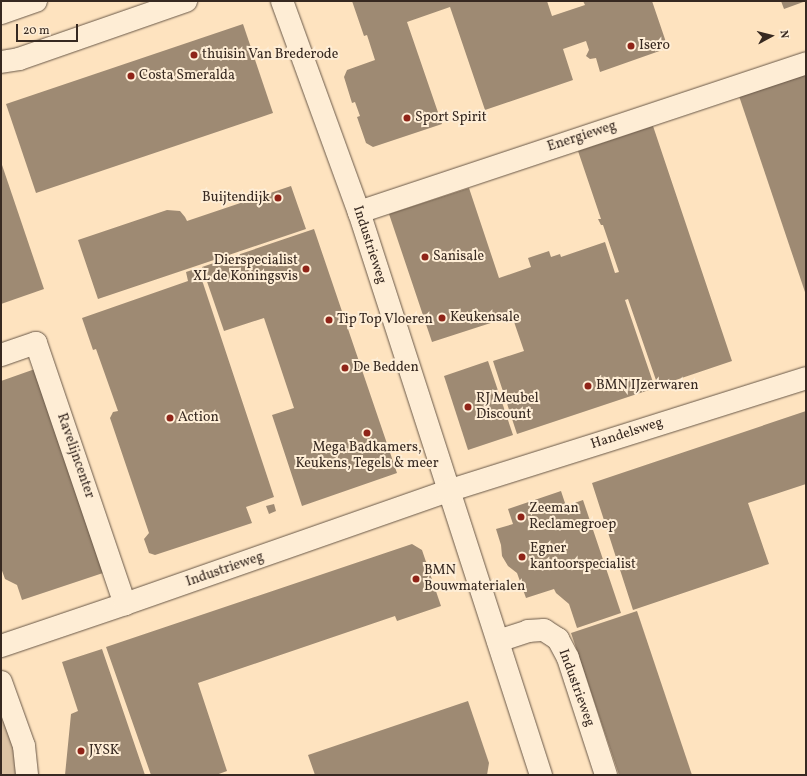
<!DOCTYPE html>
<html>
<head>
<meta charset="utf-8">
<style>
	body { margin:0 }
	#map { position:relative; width:807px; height:776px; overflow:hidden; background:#fee3bf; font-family:Vollkorn,serif }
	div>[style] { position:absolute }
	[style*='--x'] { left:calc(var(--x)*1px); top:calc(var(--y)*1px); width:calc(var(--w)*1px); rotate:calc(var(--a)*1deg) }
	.green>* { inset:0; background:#dcc3a4 }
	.building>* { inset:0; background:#9e8a73 }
	.roads { filter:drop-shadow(0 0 1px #695848) drop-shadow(0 0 1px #695848) }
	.minor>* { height:22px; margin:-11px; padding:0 11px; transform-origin:11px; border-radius:11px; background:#feedd5 }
	.dots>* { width:11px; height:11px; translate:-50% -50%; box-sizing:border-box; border:2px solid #feedd5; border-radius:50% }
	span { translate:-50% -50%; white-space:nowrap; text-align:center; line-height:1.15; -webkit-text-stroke:4px #feedd5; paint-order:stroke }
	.poi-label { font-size:14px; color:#372921 }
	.left { translate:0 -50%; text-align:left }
	.right { translate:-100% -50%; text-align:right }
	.street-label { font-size:14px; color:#372921 }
	.frame { position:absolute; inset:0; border:2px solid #372921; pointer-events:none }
	.north { position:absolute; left:751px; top:16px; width:40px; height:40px; -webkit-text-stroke:3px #feedd5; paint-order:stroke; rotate:83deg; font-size:11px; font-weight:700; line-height:16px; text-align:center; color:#372921 }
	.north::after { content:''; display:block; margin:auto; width:14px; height:18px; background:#372921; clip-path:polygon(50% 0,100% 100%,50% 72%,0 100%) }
	.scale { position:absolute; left:16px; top:24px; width:62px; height:18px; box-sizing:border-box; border:2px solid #372921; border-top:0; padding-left:5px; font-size:12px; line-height:14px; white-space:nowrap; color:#372921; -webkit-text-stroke:3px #feedd5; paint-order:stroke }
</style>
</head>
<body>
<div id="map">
	<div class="green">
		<i style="clip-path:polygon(1px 699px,20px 775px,1px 775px)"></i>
	</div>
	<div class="building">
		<i style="clip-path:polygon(352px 1px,547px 1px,552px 16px,585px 5px,583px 1px,652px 1px,668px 48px,600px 72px,596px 58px,590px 59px,586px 56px,589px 50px,586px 41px,563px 49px,573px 80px,485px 110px,450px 7px,407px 22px,442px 124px,373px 147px,366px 143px,357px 117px,360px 116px,355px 102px,352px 103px,344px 77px,347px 70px,375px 60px,367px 35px,364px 36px)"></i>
		<i style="clip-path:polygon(781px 1px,806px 1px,784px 9px)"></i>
		<i style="clip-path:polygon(243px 24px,273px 113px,36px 193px,6px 104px)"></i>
		<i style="clip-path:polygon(806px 74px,806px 295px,739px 96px)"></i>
		<i style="clip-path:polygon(653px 126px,732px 361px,658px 386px,628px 299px,625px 300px,655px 388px,517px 434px,493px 361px,524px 351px,512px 316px,432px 342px,389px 214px,469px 188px,499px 278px,531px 267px,528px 258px,549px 251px,551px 257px,560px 254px,561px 257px,605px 242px,615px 273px,619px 272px,603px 225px,601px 225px,598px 219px,601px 219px,578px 151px)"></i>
		<i style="clip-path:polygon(1px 162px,44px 289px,1px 304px)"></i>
		<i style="clip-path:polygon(291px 186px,306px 229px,98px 299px,78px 240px,167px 210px,180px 211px,185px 217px,187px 221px)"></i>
		<i style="clip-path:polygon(314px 229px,397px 473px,302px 506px,272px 415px,294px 408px,264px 318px,224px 331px,202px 267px)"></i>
		<i style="clip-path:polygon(198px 268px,274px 497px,246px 507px,252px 523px,155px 555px,149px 553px,144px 539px,149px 533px,110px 418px,113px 412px,118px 411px,96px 349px,93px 350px,82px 318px,188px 281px,186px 272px)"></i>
		<i style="clip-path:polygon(488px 361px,513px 435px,468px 450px,444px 376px)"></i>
		<i style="clip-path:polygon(35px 369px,103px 573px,22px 600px,17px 585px,5px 579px,1px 568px,1px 381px)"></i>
		<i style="clip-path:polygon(806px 411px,806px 484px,748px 503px,769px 564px,633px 610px,592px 483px)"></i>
		<i style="clip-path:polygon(561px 491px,566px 506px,583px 500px,621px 613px,577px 628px,569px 604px,556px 593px,554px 589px,526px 598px,517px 573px,508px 566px,502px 556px,501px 545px,496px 529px,513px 524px,508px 509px)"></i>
		<i style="clip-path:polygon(274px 504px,276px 511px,269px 514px,266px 506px)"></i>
		<i style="clip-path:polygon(412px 544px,422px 550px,441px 606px,397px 621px,395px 616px,198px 683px,227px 771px,216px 775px,151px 775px,106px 647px)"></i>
		<i style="clip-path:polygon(637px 611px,692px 775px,619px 775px,571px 633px)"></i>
		<i style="clip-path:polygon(102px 649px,145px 775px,65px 775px,71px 714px,78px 711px,62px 662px)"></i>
		<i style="clip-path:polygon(468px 701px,489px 763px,487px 775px,315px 775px,308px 755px)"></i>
	</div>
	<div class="roads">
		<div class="minor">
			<i style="--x:282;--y:1;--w:225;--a:70"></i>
			<i style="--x:359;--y:212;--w:592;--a:72.09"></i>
			<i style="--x:1;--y:13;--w:37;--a:-19"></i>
			<i style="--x:1;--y:62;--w:18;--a:-9"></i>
			<i style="--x:19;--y:59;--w:177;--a:-19.2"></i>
			<i style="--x:359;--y:212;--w:471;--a:-18.4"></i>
			<i style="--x:1;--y:355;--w:37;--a:-19"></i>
			<i style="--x:36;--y:343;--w:276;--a:71.2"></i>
			<i style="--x:498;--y:641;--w:32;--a:-18"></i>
			<i style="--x:528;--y:631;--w:16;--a:-4"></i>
			<i style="--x:544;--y:630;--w:17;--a:33"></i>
			<i style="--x:558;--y:639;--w:21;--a:62"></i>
			<i style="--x:568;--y:658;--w:123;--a:72"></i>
			<i style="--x:1;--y:646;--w:131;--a:-18.7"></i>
			<i style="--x:125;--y:604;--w:342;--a:-19.3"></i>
			<i style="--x:448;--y:491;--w:375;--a:-17.5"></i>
			<i style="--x:1;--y:682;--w:68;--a:70.2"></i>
			<i style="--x:24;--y:746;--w:29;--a:84"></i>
		</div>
	</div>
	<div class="dots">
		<i style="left:631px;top:46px;background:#8f2418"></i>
		<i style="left:194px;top:55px;background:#8f2418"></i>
		<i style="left:131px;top:76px;background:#8f2418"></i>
		<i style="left:407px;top:118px;background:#8f2418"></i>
		<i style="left:278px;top:198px;background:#8f2418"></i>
		<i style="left:425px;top:257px;background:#8f2418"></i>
		<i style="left:306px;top:269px;background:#8f2418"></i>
		<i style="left:442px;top:318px;background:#8f2418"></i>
		<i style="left:329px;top:320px;background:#8f2418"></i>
		<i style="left:345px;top:368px;background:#8f2418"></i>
		<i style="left:588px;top:386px;background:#8f2418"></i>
		<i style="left:468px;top:407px;background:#8f2418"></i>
		<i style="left:170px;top:418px;background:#8f2418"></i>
		<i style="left:367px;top:433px;background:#8f2418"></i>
		<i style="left:521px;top:517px;background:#8f2418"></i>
		<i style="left:522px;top:557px;background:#8f2418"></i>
		<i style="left:416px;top:579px;background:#8f2418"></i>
		<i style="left:81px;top:751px;background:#8f2418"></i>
	</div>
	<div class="poi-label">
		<span class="left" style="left:639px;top:46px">Isero</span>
		<span class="left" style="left:202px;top:55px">thuisin Van Brederode</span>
		<span class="left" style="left:139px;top:76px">Costa Smeralda</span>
		<span class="left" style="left:415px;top:118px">Sport Spirit</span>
		<span class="right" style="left:270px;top:198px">Buijtendijk</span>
		<span class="left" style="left:433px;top:257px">Sanisale</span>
		<span class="right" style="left:298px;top:269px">Dierspecialist<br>XL de Koningsvis</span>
		<span class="left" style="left:450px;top:318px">Keukensale</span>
		<span class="left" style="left:337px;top:320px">Tip Top Vloeren</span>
		<span class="left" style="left:353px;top:368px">De Bedden</span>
		<span class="left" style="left:596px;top:386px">BMN IJzerwaren</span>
		<span class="left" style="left:476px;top:407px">RJ Meubel<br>Discount</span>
		<span class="left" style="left:178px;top:418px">Action</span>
		<span style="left:367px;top:456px">Mega Badkamers,<br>Keukens, Tegels &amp; meer</span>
		<span class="left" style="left:529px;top:517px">Zeeman<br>Reclamegroep</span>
		<span class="left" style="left:530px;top:557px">Egner<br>kantoorspecialist</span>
		<span class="left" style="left:424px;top:579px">BMN<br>Bouwmaterialen</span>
		<span class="left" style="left:89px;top:751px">JYSK</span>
	</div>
	<div class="street-label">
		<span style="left:582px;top:137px;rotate:-18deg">Energieweg</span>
		<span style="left:369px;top:245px;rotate:72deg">Industrieweg</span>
		<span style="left:627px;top:434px;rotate:-18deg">Handelsweg</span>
		<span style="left:75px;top:456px;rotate:71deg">Ravelijncenter</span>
		<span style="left:225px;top:570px;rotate:-19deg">Industrieweg</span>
		<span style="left:576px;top:688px;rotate:70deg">Industrieweg</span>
	</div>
	<div class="frame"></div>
	<div class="north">N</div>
	<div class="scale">20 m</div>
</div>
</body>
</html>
